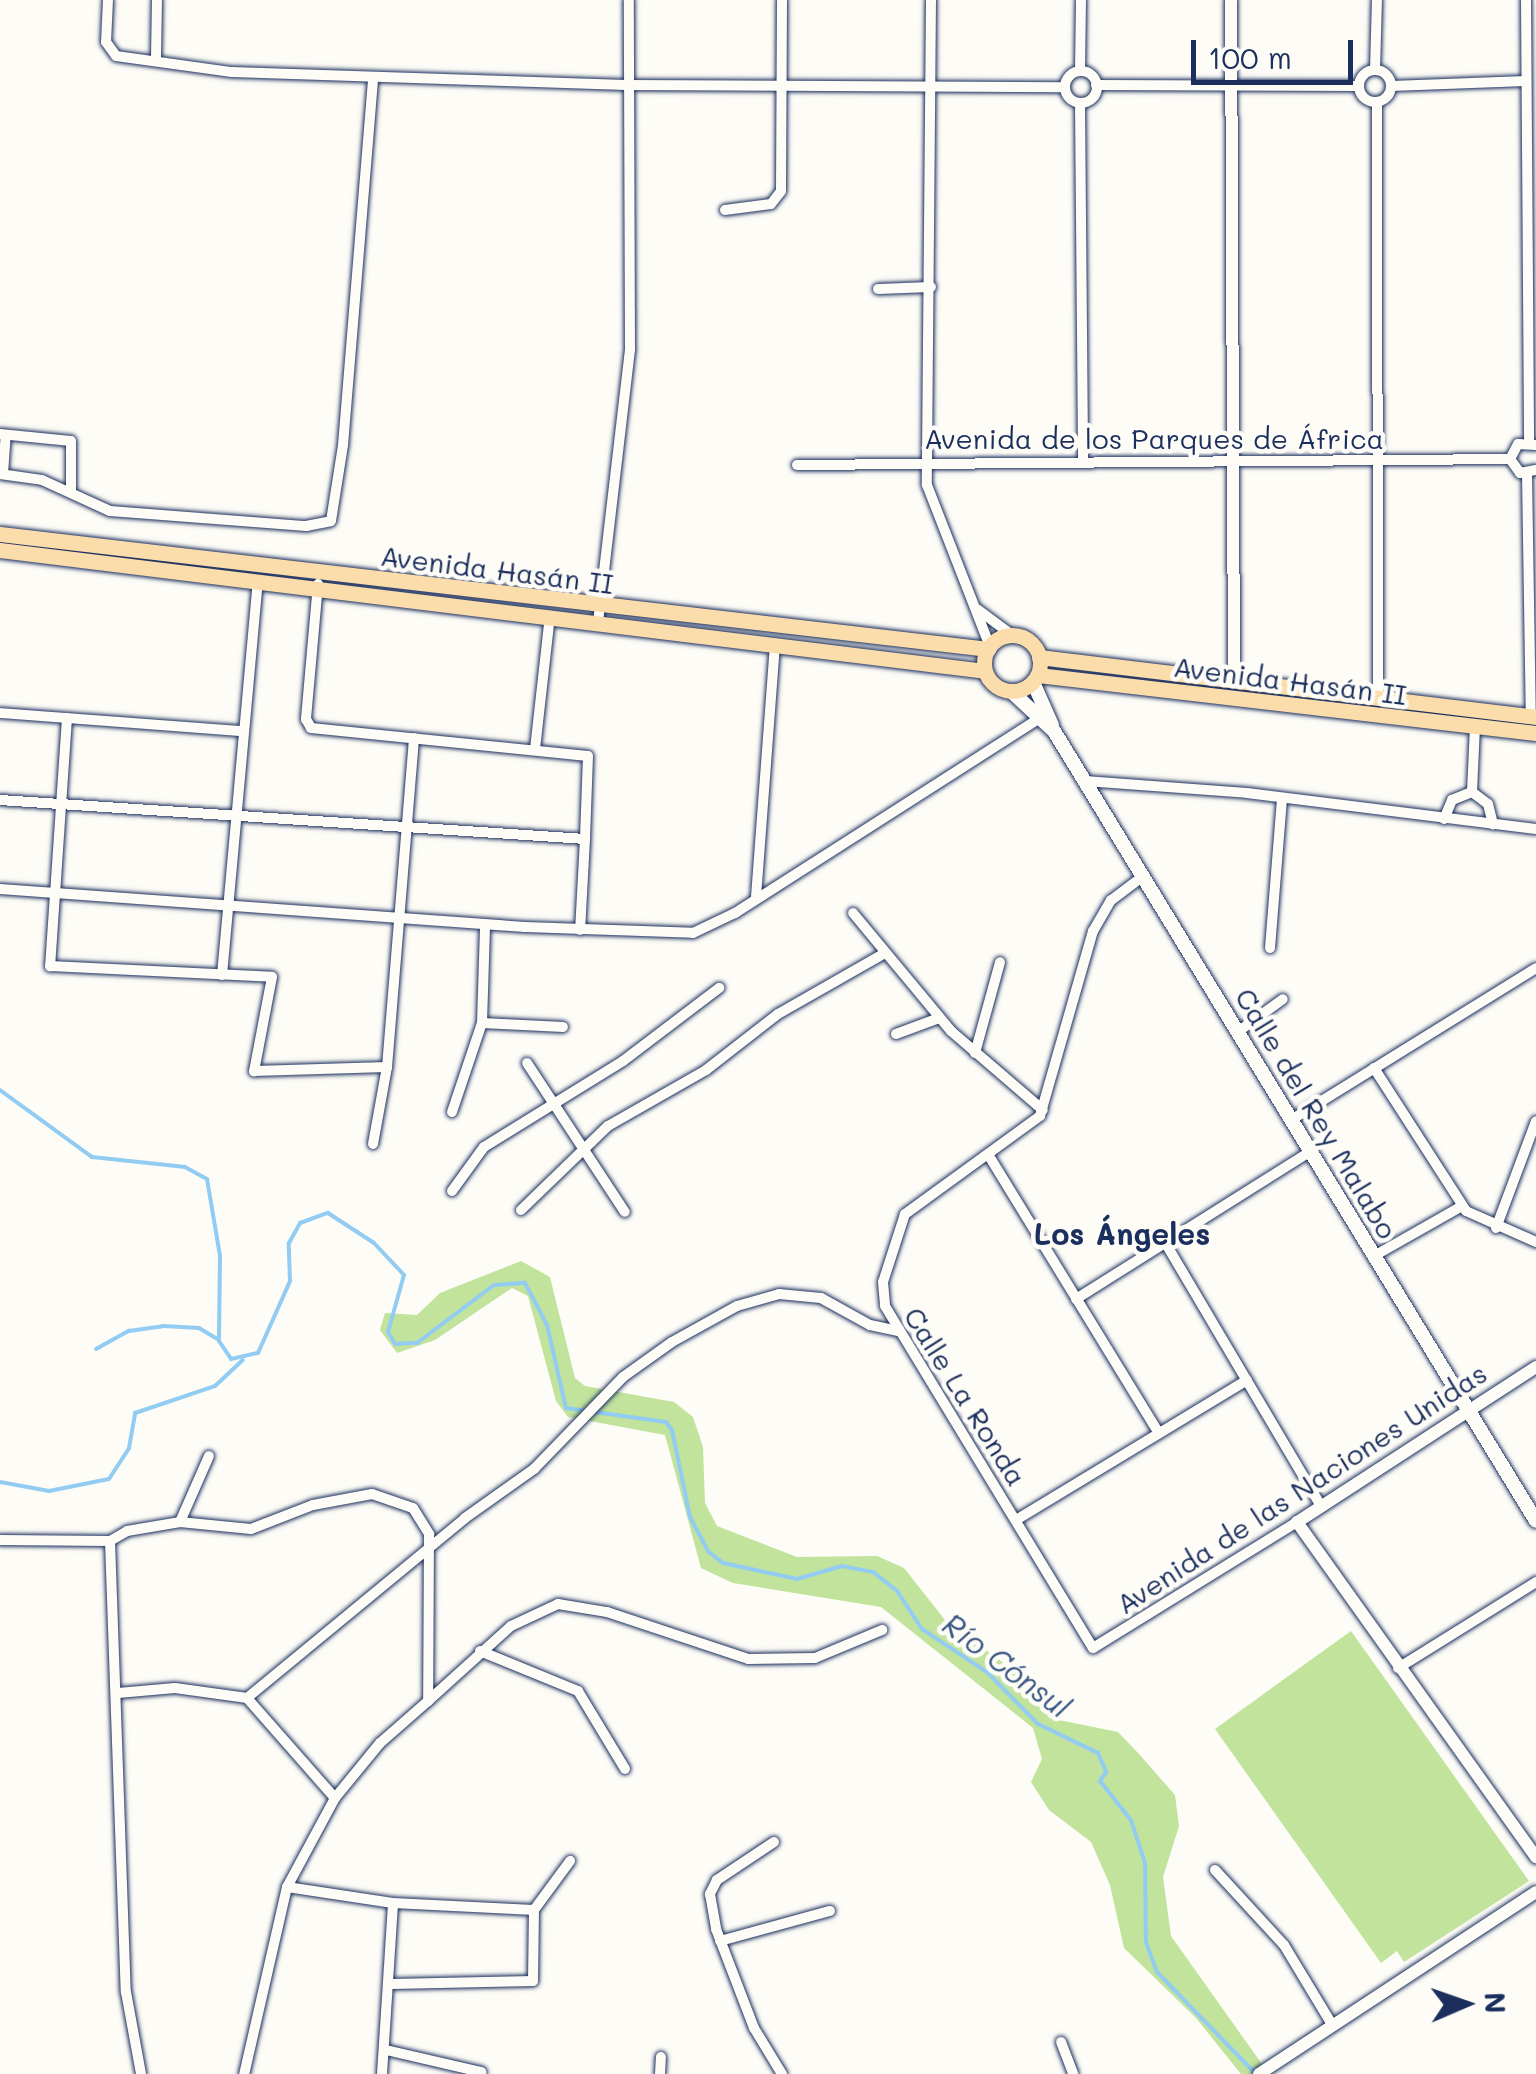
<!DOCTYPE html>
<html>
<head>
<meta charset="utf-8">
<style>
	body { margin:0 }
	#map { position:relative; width:1536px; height:2074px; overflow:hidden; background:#fdfcf7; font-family:Mali,sans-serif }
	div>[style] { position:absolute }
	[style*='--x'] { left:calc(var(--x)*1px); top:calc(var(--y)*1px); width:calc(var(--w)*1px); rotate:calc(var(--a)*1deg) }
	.green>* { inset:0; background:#c1e39c }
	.stream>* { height:4px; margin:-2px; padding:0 2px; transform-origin:2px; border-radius:2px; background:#92ccf2 }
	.roads { filter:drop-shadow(0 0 2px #1b2f5e) drop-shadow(0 0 2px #1b2f5e) }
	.minor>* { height:10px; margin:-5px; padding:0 5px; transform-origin:5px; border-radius:5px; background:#fdfcf7 }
	.minor>.ring { margin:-5px; padding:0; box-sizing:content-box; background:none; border:10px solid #fdfcf7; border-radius:50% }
	.tertiary>* { height:12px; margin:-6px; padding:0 6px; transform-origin:6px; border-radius:6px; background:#fdfcf7 }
	.secondary>* { height:14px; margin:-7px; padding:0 7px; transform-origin:7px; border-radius:7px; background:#fdfcf7 }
	.primary>* { height:15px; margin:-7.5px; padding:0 7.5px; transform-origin:7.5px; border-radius:7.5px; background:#fbddab }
	.primary>.ring { margin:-7.5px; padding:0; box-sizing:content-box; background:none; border:15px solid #fbddab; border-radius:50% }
	span { translate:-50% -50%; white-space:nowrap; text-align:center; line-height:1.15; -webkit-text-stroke:9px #fdfcf7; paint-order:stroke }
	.street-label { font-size:28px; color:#1b2f5e }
	.neighbourhood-label { font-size:30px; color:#1b2f5e; font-weight:700 }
	.water-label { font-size:30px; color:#395683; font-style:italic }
	.north { position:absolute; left:1416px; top:1954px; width:100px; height:100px; -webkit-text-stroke:8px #fdfcf7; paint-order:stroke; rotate:88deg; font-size:28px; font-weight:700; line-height:40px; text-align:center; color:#1b2f5e }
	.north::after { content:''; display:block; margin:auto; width:35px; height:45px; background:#1b2f5e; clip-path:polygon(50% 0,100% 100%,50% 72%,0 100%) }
	.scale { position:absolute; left:1191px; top:40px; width:162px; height:45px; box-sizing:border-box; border:5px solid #1b2f5e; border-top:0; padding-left:12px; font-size:30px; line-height:35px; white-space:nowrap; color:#1b2f5e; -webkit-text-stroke:8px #fdfcf7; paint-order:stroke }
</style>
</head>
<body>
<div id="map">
	<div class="green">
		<i style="clip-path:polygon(521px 1261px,550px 1277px,575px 1378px,585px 1386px,674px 1402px,693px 1417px,703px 1447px,705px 1503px,717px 1526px,797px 1557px,877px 1556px,904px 1568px,945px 1620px,1039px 1689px,1049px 1718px,1118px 1732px,1139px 1754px,1175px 1795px,1179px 1826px,1163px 1877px,1171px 1936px,1269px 2074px,1241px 2074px,1196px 2018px,1124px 1948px,1110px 1885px,1091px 1842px,1049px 1810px,1031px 1782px,1042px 1759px,1033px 1728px,881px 1607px,733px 1583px,701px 1568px,665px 1435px,568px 1417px,556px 1401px,528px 1296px,512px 1288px,435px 1340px,397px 1353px,380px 1330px,385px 1313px,417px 1315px,440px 1293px)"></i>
		<i style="clip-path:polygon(1351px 1631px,1529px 1881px,1404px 1962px,1397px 1951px,1381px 1963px,1215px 1729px)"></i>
	</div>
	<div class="stream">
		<i style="--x:0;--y:1090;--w:114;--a:36.1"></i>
		<i style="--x:92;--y:1157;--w:94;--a:6.1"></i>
		<i style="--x:185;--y:1167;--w:25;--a:29"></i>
		<i style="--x:207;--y:1179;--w:78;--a:80.4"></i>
		<i style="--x:220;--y:1256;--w:85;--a:90.7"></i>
		<i style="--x:219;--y:1341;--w:22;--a:56"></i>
		<i style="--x:231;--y:1359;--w:28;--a:-13"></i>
		<i style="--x:258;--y:1353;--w:79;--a:-66"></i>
		<i style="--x:290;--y:1281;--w:38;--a:-92"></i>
		<i style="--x:289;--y:1243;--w:23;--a:-61"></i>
		<i style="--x:300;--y:1223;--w:30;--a:-20"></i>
		<i style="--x:328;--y:1213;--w:55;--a:33.1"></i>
		<i style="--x:374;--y:1243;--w:44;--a:46.8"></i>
		<i style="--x:404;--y:1275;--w:59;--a:105.7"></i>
		<i style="--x:388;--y:1332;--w:14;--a:60"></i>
		<i style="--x:395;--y:1344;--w:22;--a:-3"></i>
		<i style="--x:417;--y:1343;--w:96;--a:-37"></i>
		<i style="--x:494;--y:1285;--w:31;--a:-4"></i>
		<i style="--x:525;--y:1283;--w:47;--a:62.4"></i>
		<i style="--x:547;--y:1325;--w:85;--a:77.1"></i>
		<i style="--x:566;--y:1408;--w:101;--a:8"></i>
		<i style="--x:666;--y:1422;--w:10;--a:53"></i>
		<i style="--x:672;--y:1430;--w:89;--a:78.3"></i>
		<i style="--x:690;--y:1517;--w:40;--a:62"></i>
		<i style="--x:709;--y:1552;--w:18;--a:38"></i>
		<i style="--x:723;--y:1563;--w:76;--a:12.2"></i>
		<i style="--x:797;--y:1579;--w:47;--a:-16.1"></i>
		<i style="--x:842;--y:1566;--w:32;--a:11"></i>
		<i style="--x:873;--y:1572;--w:31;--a:38"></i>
		<i style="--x:897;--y:1591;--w:45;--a:56.7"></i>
		<i style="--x:922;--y:1629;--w:78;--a:33.5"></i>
		<i style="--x:987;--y:1672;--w:73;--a:45.6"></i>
		<i style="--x:1038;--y:1724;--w:67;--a:25.8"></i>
		<i style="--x:1098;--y:1753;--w:21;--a:67"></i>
		<i style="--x:1106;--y:1772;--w:11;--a:124"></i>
		<i style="--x:1100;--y:1781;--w:50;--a:51.5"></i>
		<i style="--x:1131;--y:1820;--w:45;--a:72"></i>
		<i style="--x:1145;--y:1863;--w:79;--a:89.3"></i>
		<i style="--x:1146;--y:1942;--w:32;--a:70"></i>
		<i style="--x:1157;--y:1972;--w:142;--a:45.9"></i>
		<i style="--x:96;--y:1349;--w:38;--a:-29"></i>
		<i style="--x:129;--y:1331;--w:34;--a:-8"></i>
		<i style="--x:163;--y:1326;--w:36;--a:3"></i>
		<i style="--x:199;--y:1328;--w:21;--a:31"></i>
		<i style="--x:0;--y:1482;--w:50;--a:10.4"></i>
		<i style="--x:49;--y:1491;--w:61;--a:-11.3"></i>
		<i style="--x:109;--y:1479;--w:37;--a:-57"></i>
		<i style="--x:129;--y:1448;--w:36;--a:-80"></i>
		<i style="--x:135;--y:1413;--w:84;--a:-18.6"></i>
		<i style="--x:215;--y:1386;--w:38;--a:-43"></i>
	</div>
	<div class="roads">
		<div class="minor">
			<i style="--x:108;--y:0;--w:42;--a:92.7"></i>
			<i style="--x:106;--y:42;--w:17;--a:54"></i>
			<i style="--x:116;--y:56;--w:117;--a:7.9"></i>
			<i style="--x:232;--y:72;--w:394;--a:1.9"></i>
			<i style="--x:626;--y:85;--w:439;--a:0.3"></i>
			<i style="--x:931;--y:0;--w:485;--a:90.5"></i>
			<i style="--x:927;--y:485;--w:174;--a:68.7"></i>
			<i style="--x:1526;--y:0;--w:442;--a:89.6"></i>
			<i style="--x:156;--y:57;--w:57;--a:-89"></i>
			<i style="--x:1375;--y:70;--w:70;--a:-88.4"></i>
			<i class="ring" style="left:1359px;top:70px;width:22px;height:22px"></i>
			<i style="--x:1080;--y:71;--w:71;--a:-89.2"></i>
			<i class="ring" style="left:1065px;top:71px;width:22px;height:22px"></i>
			<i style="--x:1096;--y:85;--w:263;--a:0.2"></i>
			<i style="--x:1391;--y:86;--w:135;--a:-2.1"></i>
			<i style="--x:1377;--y:102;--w:597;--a:89.9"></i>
			<i style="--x:1080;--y:103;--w:358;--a:89.5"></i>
			<i style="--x:725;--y:210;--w:46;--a:-7.4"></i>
			<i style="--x:771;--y:204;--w:16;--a:-52"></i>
			<i style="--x:781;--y:191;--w:191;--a:-89.7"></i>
			<i style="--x:878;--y:289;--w:53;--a:-2.2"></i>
			<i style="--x:0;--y:434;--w:71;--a:5.6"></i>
			<i style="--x:71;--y:441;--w:51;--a:90"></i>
			<i style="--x:1536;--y:445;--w:18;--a:-177"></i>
			<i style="--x:1518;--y:444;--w:17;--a:118"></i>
			<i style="--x:1510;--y:459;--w:17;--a:54"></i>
			<i style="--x:1520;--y:473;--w:16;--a:-11"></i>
			<i style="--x:797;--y:465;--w:713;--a:-0.48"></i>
			<i style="--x:0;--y:474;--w:42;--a:8.1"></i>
			<i style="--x:42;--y:480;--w:75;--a:24.5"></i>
			<i style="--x:110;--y:511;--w:197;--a:4.4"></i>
			<i style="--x:306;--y:526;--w:25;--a:-11"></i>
			<i style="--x:331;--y:521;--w:77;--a:-81"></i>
			<i style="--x:343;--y:445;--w:368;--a:-85.3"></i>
			<i style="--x:3;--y:474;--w:39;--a:-86"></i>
			<i style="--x:1527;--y:474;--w:243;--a:89.1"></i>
			<i style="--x:318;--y:584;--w:136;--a:95.1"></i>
			<i style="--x:306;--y:719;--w:10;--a:61"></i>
			<i style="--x:311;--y:728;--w:278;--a:5.8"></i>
			<i style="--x:588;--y:756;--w:83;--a:92.1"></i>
			<i style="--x:977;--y:609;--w:44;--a:36.6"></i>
			<i style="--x:598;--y:622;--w:274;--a:-83.3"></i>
			<i style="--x:630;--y:350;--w:350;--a:-90.2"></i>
			<i style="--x:0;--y:713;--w:242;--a:4.3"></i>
			<i style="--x:67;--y:718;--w:249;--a:93.9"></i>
			<i style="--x:50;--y:966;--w:222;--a:2.8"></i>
			<i style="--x:272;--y:977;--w:96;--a:100.8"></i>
			<i style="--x:254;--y:1071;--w:133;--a:-1.7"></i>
			<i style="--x:535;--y:749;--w:134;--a:-83.6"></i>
			<i style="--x:1085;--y:781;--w:162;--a:4.2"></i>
			<i style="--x:1247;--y:793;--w:291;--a:7.1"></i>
			<i style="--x:1472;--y:792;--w:65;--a:-87.4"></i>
			<i style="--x:0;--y:800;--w:586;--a:3.81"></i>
			<i style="--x:585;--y:839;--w:91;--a:93.1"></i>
			<i style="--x:1444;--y:819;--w:21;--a:-67"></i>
			<i style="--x:1452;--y:800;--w:22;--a:-22"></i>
			<i style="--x:1472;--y:792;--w:20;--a:37"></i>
			<i style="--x:1488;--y:804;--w:21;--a:76"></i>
			<i style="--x:1142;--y:877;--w:39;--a:143"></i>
			<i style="--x:1111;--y:900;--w:36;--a:120"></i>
			<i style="--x:1093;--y:931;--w:192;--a:106"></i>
			<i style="--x:1040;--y:1116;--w:167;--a:144"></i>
			<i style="--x:905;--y:1214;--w:71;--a:107.9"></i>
			<i style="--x:883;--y:1282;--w:24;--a:85"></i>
			<i style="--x:885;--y:1306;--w:400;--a:58.7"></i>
			<i style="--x:1093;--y:1648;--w:240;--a:-31.7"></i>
			<i style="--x:0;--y:889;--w:526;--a:4.14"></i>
			<i style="--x:525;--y:927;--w:168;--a:2"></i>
			<i style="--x:693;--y:933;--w:47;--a:-25.5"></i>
			<i style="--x:735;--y:913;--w:362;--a:-32.6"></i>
			<i style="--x:756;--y:897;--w:254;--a:-85.7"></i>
			<i style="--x:853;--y:913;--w:153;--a:50.3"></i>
			<i style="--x:951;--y:1031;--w:121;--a:40.7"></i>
			<i style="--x:1270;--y:948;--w:150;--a:-85.4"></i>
			<i style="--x:222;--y:975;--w:395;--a:-84.8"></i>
			<i style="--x:482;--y:1023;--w:81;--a:2.8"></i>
			<i style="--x:1239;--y:1031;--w:54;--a:-36"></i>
			<i style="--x:896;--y:1034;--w:46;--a:-20.4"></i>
			<i style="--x:975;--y:1053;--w:94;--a:-74.6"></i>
			<i style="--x:527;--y:1063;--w:178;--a:56.7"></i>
			<i style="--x:1374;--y:1068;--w:170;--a:57.2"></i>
			<i style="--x:1466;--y:1211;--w:77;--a:23.9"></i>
			<i style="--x:452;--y:1112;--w:94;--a:-71.4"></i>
			<i style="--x:482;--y:1023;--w:98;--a:-88.2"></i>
			<i style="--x:1291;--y:1120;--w:288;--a:-31.8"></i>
			<i style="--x:373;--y:1144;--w:78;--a:-79.7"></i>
			<i style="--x:387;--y:1067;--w:330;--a:-85.3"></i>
			<i style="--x:989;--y:1156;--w:325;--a:58.5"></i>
			<i style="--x:452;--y:1191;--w:54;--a:-54"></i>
			<i style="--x:484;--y:1147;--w:163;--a:-31.7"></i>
			<i style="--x:623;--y:1061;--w:121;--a:-37.2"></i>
			<i style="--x:521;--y:1210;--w:121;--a:-44"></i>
			<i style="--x:608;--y:1126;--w:113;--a:-29.7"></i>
			<i style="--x:706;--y:1070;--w:91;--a:-37.9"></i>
			<i style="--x:778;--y:1014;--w:121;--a:-29.7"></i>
			<i style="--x:1496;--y:1228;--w:114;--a:-69.5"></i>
			<i style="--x:1166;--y:1244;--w:304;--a:59.4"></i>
			<i style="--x:1374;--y:1256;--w:101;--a:-29.6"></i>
			<i style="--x:1076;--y:1299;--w:278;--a:-32.2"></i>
			<i style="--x:1016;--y:1520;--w:270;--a:-31.2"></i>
			<i style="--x:180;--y:1522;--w:72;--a:-66.3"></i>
			<i style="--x:0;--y:1540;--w:110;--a:0.5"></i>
			<i style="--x:110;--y:1541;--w:20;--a:-30"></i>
			<i style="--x:127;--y:1531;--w:54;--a:-9.6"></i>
			<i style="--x:180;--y:1522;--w:71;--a:5.6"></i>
			<i style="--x:251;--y:1529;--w:66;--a:-21.2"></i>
			<i style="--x:313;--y:1505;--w:60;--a:-10.6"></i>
			<i style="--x:372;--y:1494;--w:43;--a:18.9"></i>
			<i style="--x:413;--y:1508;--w:31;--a:58"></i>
			<i style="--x:429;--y:1534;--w:167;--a:90.3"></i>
			<i style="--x:428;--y:1701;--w:64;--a:138.8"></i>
			<i style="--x:380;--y:1743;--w:71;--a:129.3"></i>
			<i style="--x:335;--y:1798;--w:101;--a:118.3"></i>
			<i style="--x:287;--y:1887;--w:192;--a:102.9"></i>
			<i style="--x:110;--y:1541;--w:451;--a:88"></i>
			<i style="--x:126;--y:1992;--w:83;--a:79.6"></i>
			<i style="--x:480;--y:1651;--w:106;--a:22.2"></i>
			<i style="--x:578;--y:1691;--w:91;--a:58.9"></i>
			<i style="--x:1398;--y:1668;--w:163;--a:-31.9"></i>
			<i style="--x:118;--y:1693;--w:57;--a:-5"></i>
			<i style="--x:175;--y:1688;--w:73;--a:7.9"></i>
			<i style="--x:247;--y:1698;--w:133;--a:48.7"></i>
			<i style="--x:247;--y:1698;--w:283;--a:-39.5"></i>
			<i style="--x:465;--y:1518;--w:85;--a:-35.4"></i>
			<i style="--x:534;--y:1469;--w:128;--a:-45.9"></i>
			<i style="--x:623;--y:1377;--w:60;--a:-35.5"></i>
			<i style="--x:672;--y:1342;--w:74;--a:-29"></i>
			<i style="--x:737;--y:1306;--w:44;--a:-15.9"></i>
			<i style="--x:779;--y:1294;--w:42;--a:5.4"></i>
			<i style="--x:821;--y:1298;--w:56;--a:28.9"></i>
			<i style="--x:870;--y:1325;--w:30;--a:12"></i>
			<i style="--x:428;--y:1701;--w:112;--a:-42.1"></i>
			<i style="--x:511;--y:1626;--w:52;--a:-25.1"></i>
			<i style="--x:558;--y:1604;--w:50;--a:9.3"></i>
			<i style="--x:607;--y:1612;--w:149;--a:18.4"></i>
			<i style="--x:748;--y:1659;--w:67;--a:-0.9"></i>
			<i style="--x:815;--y:1658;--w:73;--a:-22.7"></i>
			<i style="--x:774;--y:1842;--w:69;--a:146.3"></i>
			<i style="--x:717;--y:1880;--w:16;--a:117"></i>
			<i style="--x:710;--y:1894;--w:36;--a:80"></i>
			<i style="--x:716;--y:1929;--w:106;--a:69"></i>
			<i style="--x:754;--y:2028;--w:54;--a:58.7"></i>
			<i style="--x:1215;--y:1870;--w:102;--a:47.4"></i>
			<i style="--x:1284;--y:1945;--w:91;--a:58.9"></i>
			<i style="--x:287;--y:1887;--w:107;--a:8.6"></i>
			<i style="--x:393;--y:1903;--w:141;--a:2.8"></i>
			<i style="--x:534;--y:1910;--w:61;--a:-53.7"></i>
			<i style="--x:720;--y:1941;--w:114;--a:-15.3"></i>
			<i style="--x:392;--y:1984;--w:141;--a:-1.2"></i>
			<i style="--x:533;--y:1981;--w:71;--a:-89.2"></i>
			<i style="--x:1061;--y:2042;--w:34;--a:69"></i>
			<i style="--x:386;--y:2050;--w:98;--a:13"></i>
			<i style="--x:382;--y:2074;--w:171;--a:-86.3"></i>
			<i style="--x:660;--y:2074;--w:17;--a:-87"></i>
		</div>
		<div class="tertiary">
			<i style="--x:1231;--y:0;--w:680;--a:89.75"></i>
			<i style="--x:1536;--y:1367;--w:285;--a:147"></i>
			<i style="--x:1297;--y:1522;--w:412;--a:54.5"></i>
			<i style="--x:1259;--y:2074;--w:331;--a:-33.3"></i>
		</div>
		<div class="secondary">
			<i style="--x:1033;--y:682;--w:47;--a:66.2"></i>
			<i style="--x:1012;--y:692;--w:57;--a:42.9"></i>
			<i style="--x:1054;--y:731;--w:925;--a:58.61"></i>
		</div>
		<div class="primary">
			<i style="--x:0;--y:534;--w:995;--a:6.64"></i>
			<i style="--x:0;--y:550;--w:992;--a:7"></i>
			<i class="ring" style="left:984px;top:635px;width:41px;height:41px"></i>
			<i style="--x:1039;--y:657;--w:501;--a:6.88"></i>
			<i style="--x:1038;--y:675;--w:501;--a:6.64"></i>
		</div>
	</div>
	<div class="street-label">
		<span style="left:1154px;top:438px">Avenida de los Parques de África</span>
		<span style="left:497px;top:569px;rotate:7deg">Avenida Hasán II</span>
		<span style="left:1290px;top:680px;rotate:7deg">Avenida Hasán II</span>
		<span style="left:1317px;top:1113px;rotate:59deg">Calle del Rey Malabo</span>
		<span style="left:966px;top:1396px;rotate:58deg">Calle La Ronda</span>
		<span style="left:1301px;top:1488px;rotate:-33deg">Avenida de las Naciones Unidas</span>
	</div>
	<div class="neighbourhood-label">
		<span style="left:1122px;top:1233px">Los Ángeles</span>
	</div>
	<div class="water-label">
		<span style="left:1007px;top:1665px;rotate:37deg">Río Cónsul</span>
	</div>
	<div class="north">N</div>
	<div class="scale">100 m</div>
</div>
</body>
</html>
